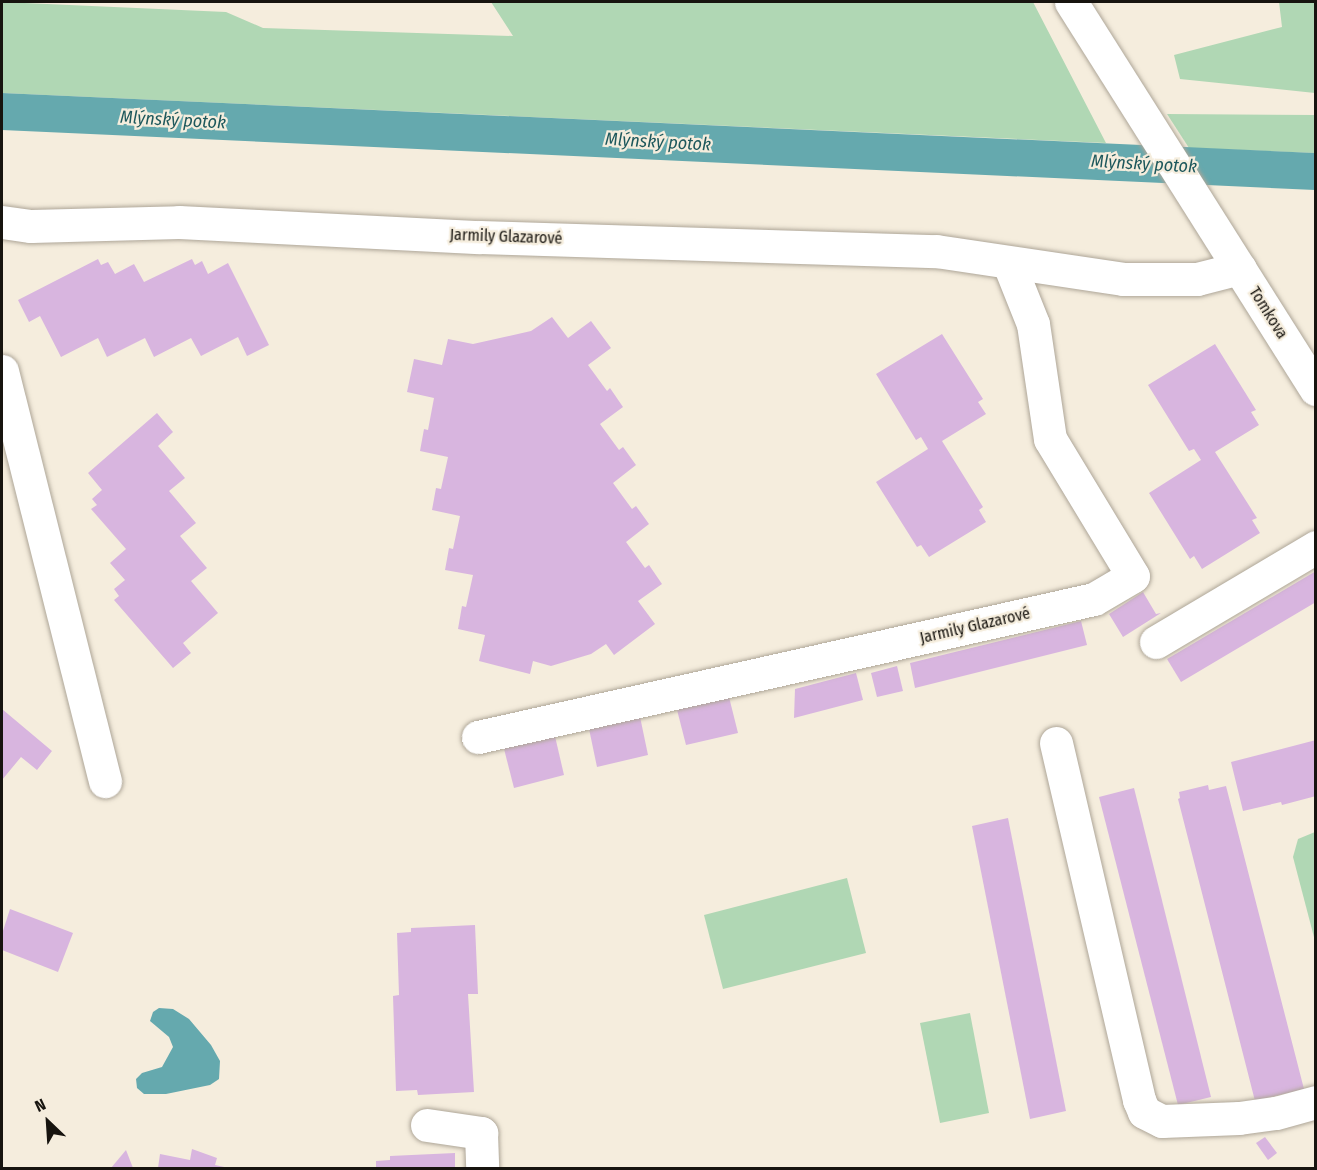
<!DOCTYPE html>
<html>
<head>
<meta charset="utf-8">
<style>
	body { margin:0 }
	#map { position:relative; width:1317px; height:1170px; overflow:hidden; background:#f5eddd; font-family:"Fira Sans Condensed",sans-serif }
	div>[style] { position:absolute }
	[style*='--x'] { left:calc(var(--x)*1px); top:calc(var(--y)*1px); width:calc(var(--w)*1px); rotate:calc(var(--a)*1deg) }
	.green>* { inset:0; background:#b0d7b4 }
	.water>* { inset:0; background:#65a9ae }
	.building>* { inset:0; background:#d8b5df }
	.roads { filter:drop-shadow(0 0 2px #aea698) drop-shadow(0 0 2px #aea698) }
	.minor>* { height:33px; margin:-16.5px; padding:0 16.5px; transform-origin:16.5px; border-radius:16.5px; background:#fff }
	span { translate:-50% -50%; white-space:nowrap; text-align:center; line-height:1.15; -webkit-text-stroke:4.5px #f5eddd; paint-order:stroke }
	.street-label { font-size:16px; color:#17140f }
	.water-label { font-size:18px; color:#1e585c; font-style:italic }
	.frame { position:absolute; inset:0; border:3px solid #17140f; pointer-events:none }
	.north { position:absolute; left:18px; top:1092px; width:60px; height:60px; -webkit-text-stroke:4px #f5eddd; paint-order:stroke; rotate:335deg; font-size:16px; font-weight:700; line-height:24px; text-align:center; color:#17140f }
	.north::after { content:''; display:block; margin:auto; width:21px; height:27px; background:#17140f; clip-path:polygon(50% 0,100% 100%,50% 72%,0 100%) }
</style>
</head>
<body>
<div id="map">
	<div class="green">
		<i style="clip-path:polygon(2px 2px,226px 12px,263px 28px,513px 36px,491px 2px,1033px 2px,1106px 143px,2px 93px)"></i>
		<i style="clip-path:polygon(1279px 2px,1315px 2px,1315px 93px,1180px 79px,1174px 55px,1282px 27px)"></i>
		<i style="clip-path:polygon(1167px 114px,1315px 115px,1315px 153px,1189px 148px)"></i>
		<i style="clip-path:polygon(1315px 832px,1316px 832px,1315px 941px,1293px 857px,1298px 839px)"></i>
		<i style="clip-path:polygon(847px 878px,866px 953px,723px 989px,704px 915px)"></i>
		<i style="clip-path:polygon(970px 1013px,989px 1113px,940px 1123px,920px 1023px)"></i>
	</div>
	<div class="water">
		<i style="clip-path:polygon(2px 93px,1315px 153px,1315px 190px,2px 130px)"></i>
		<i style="clip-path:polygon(159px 1008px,173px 1009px,189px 1019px,211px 1045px,220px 1061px,219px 1079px,210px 1085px,166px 1094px,144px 1094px,137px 1088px,136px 1079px,142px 1073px,162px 1067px,173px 1047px,169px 1037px,150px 1021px,153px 1012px)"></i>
	</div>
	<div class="building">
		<i style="clip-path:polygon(98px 259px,101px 265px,108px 262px,115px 274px,134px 264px,144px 282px,192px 259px,195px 265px,202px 261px,208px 274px,228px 263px,269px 345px,247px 356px,238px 337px,201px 356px,191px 338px,154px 357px,145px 338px,107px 357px,98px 338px,61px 357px,40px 316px,29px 322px,18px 300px)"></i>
		<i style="clip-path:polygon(552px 317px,568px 338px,591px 321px,611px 348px,588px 365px,607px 391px,610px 388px,623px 407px,600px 424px,619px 450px,623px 447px,636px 465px,613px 483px,632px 509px,636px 506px,649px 524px,626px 542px,645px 568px,649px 565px,662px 584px,638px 601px,655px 624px,614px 655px,606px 644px,591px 654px,551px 666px,533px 661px,530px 674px,479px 661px,485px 635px,458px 629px,462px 606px,466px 607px,473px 575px,445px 570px,449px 548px,453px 549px,460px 516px,432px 510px,436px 488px,441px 489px,448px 457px,420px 451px,424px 429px,428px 430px,434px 398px,407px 392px,414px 359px,442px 365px,448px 339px,473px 344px,531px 331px)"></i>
		<i style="clip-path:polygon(942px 334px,983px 399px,978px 402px,986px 414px,942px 441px,983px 507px,979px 510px,986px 522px,929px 557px,921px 545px,917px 547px,876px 482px,928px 449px,921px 437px,916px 440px,876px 374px)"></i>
		<i style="clip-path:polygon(1215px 344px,1256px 410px,1251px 412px,1259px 425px,1215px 452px,1257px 518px,1252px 520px,1260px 533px,1202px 569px,1194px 556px,1190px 559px,1149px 493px,1201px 460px,1194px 449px,1189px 451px,1148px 385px)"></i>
		<i style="clip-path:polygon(157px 413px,173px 432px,158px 446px,185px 478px,169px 491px,196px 523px,180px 536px,207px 568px,191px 581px,218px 613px,183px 643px,191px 653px,173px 668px,114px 600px,119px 596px,114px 589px,125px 580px,110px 563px,126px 549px,91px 509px,97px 505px,92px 499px,102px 490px,88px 473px)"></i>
		<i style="clip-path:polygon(1316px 571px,1316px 602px,1181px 682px,1167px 659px)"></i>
		<i style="clip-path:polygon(1143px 592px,1156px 614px,1161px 613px,1123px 637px,1109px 614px)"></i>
		<i style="clip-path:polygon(1081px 621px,1087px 645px,915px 688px,910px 663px)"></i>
		<i style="clip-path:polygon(897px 666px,903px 691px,877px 697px,871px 673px)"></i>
		<i style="clip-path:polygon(856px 673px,863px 700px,794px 718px,795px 689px)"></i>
		<i style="clip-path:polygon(727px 689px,738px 733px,686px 745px,675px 702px)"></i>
		<i style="clip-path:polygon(2px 709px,52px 751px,37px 770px,21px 757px,2px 780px)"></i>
		<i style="clip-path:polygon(639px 712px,648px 755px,597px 767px,588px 724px)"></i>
		<i style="clip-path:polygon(554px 732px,564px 775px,514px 788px,503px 745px)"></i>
		<i style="clip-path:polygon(1316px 740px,1316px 796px,1282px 805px,1281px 802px,1243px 811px,1231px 762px)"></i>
		<i style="clip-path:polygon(1208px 785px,1209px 790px,1226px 786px,1304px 1089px,1255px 1101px,1178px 799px,1180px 798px,1179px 792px)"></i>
		<i style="clip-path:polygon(1134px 788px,1211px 1097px,1178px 1105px,1099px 797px)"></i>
		<i style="clip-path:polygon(1008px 818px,1066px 1111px,1030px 1119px,972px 826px)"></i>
		<i style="clip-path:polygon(10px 909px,73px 933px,58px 972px,2px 950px,2px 934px)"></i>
		<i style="clip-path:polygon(475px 925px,478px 994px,468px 994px,474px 1092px,418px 1095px,417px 1090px,396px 1091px,393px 996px,399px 995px,397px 933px,411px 932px,411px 928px)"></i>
		<i style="clip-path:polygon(1265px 1137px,1277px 1153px,1268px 1160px,1256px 1143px)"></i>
		<i style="clip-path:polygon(192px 1149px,217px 1158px,215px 1165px,229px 1168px,158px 1168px,160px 1154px,190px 1160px)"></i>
		<i style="clip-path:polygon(126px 1150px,133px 1168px,111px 1168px)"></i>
		<i style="clip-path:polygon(455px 1153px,455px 1168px,376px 1168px,376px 1161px,390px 1160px,390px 1156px)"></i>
	</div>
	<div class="roads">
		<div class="minor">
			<i style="--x:1071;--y:2;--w:458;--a:57.7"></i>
			<i style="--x:2;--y:222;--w:29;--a:8"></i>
			<i style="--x:31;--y:226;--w:148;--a:-1.5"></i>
			<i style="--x:179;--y:222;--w:301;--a:2.9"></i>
			<i style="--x:480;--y:237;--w:456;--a:1.8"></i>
			<i style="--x:936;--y:251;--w:189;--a:8.5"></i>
			<i style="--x:1123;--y:279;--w:74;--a:0"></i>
			<i style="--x:1197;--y:279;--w:44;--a:-14.3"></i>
			<i style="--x:2;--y:371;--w:423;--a:75.9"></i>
			<i style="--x:1156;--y:642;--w:186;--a:-30.7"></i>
			<i style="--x:478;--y:737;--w:631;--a:-12.63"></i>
			<i style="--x:1094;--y:599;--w:45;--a:-30.5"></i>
			<i style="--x:1133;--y:576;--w:160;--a:-121.2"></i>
			<i style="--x:1050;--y:439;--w:116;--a:-98.4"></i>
			<i style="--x:1033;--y:324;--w:65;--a:-111.8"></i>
			<i style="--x:1056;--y:743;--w:367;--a:76.9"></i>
			<i style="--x:1139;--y:1100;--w:13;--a:67"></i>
			<i style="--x:1144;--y:1112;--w:20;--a:27"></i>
			<i style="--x:1162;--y:1121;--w:77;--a:-2.2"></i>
			<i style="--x:1239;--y:1118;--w:37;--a:-8"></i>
			<i style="--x:1276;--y:1113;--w:41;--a:-15.4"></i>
			<i style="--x:427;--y:1125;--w:55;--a:8.4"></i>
			<i style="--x:481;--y:1133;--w:35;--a:88"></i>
		</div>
	</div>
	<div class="street-label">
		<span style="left:506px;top:237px;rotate:2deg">Jarmily Glazarové</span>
		<span style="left:1268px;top:313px;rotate:58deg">Tomkova</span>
		<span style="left:975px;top:626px;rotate:-13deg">Jarmily Glazarové</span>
	</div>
	<div class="water-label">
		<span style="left:173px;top:120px;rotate:3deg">Mlýnský potok</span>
		<span style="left:658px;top:142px;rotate:3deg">Mlýnský potok</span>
		<span style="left:1144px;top:164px;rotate:3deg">Mlýnský potok</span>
	</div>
	<div class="frame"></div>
	<div class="north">N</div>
</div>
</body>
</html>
